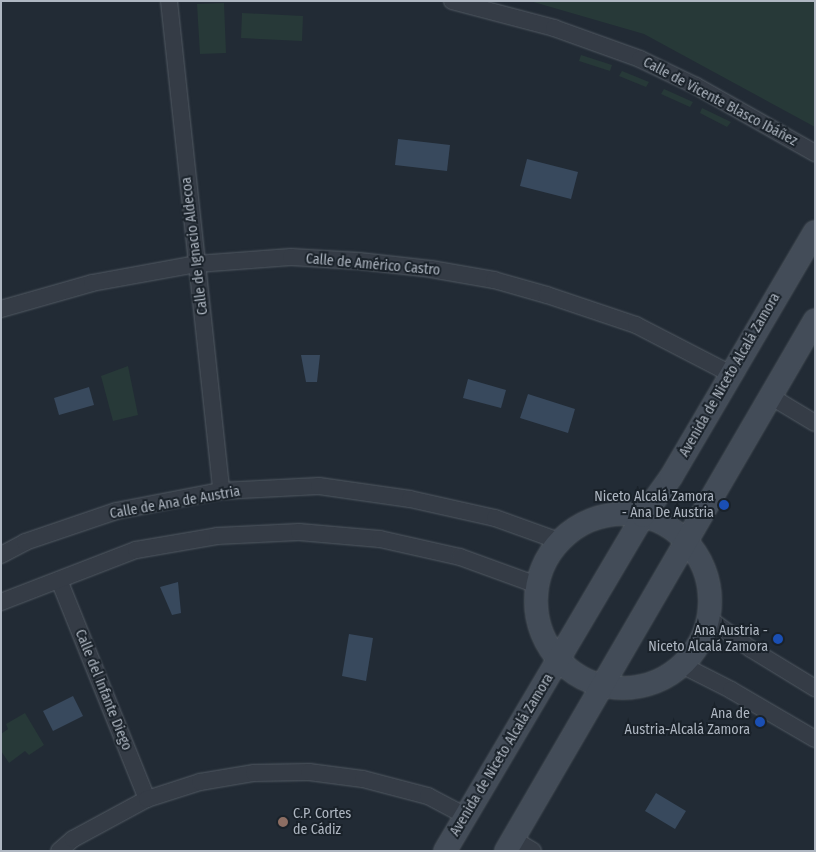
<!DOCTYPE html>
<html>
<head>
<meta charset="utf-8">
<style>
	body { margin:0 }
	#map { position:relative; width:816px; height:852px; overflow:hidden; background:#222b35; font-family:"Fira Sans Condensed",sans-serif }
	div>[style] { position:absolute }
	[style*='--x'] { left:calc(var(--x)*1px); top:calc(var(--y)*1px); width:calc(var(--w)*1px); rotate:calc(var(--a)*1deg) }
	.green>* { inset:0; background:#273938 }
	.water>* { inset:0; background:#38495d }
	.roads { filter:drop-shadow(0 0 1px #525a63) drop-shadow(0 0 1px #525a63) }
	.street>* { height:16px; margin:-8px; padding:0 8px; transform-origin:8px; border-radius:8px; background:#353c46 }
	.secondary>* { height:22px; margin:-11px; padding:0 11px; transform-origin:11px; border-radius:11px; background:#434c58 }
	.secondary>.ring { margin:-11px; padding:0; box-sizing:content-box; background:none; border:22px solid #434c58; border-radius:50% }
	.dots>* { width:14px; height:14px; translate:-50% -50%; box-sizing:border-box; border:2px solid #1a222a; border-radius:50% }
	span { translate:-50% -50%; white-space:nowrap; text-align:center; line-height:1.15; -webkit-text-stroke:4px #1a222a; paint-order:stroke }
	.street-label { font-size:14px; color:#afb7c2 }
	.poi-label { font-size:14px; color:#afb7c2 }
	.right { translate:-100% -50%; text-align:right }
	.left { translate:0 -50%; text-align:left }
	.frame { position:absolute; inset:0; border:2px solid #afb7c2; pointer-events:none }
</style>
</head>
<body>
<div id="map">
	<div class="green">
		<i style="clip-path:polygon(530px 1px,815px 1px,815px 127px,644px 34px)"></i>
		<i style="clip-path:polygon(224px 3px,226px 53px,200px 54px,197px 4px)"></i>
		<i style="clip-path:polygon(242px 13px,303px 16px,302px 41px,241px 38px)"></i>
		<i style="clip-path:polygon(581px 55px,612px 65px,610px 71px,579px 61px)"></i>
		<i style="clip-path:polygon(622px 71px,649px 82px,646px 87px,619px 76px)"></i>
		<i style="clip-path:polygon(664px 89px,693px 102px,690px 107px,661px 94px)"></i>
		<i style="clip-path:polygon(702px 108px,731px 122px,727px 127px,700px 113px)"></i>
		<i style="clip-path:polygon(128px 366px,138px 415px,113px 421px,101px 376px)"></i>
		<i style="clip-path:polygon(25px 713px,44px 745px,29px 755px,25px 751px,9px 763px,1px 751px,1px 734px,8px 729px,6px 724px)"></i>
	</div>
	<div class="water">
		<i style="clip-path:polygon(398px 139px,450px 145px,447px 171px,395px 165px)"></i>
		<i style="clip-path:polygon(527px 159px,578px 172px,571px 199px,520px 186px)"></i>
		<i style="clip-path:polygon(301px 355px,320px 355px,317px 382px,306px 382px)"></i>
		<i style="clip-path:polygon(468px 379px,506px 390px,501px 408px,463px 398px)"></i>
		<i style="clip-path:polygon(89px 387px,94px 405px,59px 415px,54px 398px)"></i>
		<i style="clip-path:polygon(528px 394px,575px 409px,568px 433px,520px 418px)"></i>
		<i style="clip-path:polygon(178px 582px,181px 613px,172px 615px,160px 587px)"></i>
		<i style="clip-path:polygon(349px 634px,373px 638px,366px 681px,342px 676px)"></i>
		<i style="clip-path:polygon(73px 696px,83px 716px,53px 731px,43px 711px)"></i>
		<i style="clip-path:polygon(656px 793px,686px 811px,675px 829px,645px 811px)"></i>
	</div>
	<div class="roads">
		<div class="street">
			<i style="--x:169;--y:1;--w:493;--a:83.9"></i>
			<i style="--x:452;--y:1;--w:106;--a:14.8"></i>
			<i style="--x:554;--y:28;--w:91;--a:19.8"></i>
			<i style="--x:640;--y:59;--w:62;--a:25.7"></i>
			<i style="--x:696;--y:86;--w:137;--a:29.4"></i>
			<i style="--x:1;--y:309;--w:95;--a:-15.9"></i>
			<i style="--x:92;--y:283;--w:107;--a:-10.3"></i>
			<i style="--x:197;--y:264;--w:94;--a:-4.3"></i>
			<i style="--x:291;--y:257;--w:68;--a:3.4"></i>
			<i style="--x:359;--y:261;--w:72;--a:6.3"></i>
			<i style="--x:431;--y:269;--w:64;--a:9.9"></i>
			<i style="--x:494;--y:280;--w:55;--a:15.8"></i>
			<i style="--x:547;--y:295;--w:94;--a:18.6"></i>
			<i style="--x:636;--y:325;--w:107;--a:27.3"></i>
			<i style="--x:770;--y:396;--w:52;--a:31"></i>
			<i style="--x:1;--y:555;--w:27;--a:-28"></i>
			<i style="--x:25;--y:542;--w:96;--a:-18.8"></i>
			<i style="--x:116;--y:511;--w:107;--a:-10.8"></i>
			<i style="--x:221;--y:491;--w:98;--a:-2.9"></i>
			<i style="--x:319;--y:486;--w:92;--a:8.1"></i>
			<i style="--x:410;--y:499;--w:87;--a:12.6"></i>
			<i style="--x:495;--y:518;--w:68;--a:19.8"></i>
			<i style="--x:59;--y:580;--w:236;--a:68.1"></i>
			<i style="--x:1;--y:602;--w:145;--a:-21.1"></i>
			<i style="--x:136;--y:550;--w:82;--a:-9.8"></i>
			<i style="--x:217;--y:536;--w:82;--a:-2.8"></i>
			<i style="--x:299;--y:532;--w:81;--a:4.9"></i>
			<i style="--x:380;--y:539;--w:82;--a:12.7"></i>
			<i style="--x:460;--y:557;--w:82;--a:20"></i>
			<i style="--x:708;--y:618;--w:53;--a:35.8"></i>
			<i style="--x:751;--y:649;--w:75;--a:31.4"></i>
			<i style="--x:682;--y:665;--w:55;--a:27"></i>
			<i style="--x:731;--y:690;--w:97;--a:30.3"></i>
			<i style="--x:513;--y:839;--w:23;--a:31"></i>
			<i style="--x:59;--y:851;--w:18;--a:-41"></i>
			<i style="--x:73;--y:839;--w:84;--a:-28.4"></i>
			<i style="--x:147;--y:799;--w:56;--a:-17.8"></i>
			<i style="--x:200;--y:782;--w:55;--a:-9.5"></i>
			<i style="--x:254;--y:773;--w:55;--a:-1"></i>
			<i style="--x:309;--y:772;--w:54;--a:7.4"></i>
			<i style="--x:363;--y:779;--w:67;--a:14.7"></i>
			<i style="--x:428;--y:796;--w:43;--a:27.8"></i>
		</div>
		<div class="secondary">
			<i class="ring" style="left:536px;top:514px;width:152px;height:152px"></i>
			<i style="--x:445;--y:851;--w:389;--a:-59.4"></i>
			<i style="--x:643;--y:516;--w:48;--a:-54.3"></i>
			<i style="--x:671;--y:477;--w:284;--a:-59.6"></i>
			<i style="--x:506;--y:851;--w:614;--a:-59.8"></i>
		</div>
	</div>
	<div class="dots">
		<i style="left:724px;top:505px;background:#1a4fb4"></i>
		<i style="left:778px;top:639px;background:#1a4fb4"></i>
		<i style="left:760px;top:722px;background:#1a4fb4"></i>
		<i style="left:283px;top:822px;background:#8d6e63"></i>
	</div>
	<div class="street-label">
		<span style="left:720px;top:102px;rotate:28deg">Calle de Vicente Blasco Ibáñez</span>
		<span style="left:195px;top:246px;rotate:-97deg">Calle de Ignacio Aldecoa</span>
		<span style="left:373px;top:265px;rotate:5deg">Calle de Américo Castro</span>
		<span style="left:730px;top:375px;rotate:-60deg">Avenida de Niceto Alcalá Zamora</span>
		<span style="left:175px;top:503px;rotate:-10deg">Calle de Ana de Austria</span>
		<span style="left:103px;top:690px;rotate:68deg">Calle del Infante Diego</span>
		<span style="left:502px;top:755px;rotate:-59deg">Avenida de Niceto Alcalá Zamora</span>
	</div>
	<div class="poi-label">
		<span class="right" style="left:714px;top:505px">Niceto Alcalá Zamora<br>- Ana De Austria</span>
		<span class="right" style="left:768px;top:639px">Ana Austria -<br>Niceto Alcalá Zamora</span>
		<span class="right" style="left:750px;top:722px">Ana de<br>Austria-Alcalá Zamora</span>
		<span class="left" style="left:293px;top:822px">C.P. Cortes<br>de Cádiz</span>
	</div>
	<div class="frame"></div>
</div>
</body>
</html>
